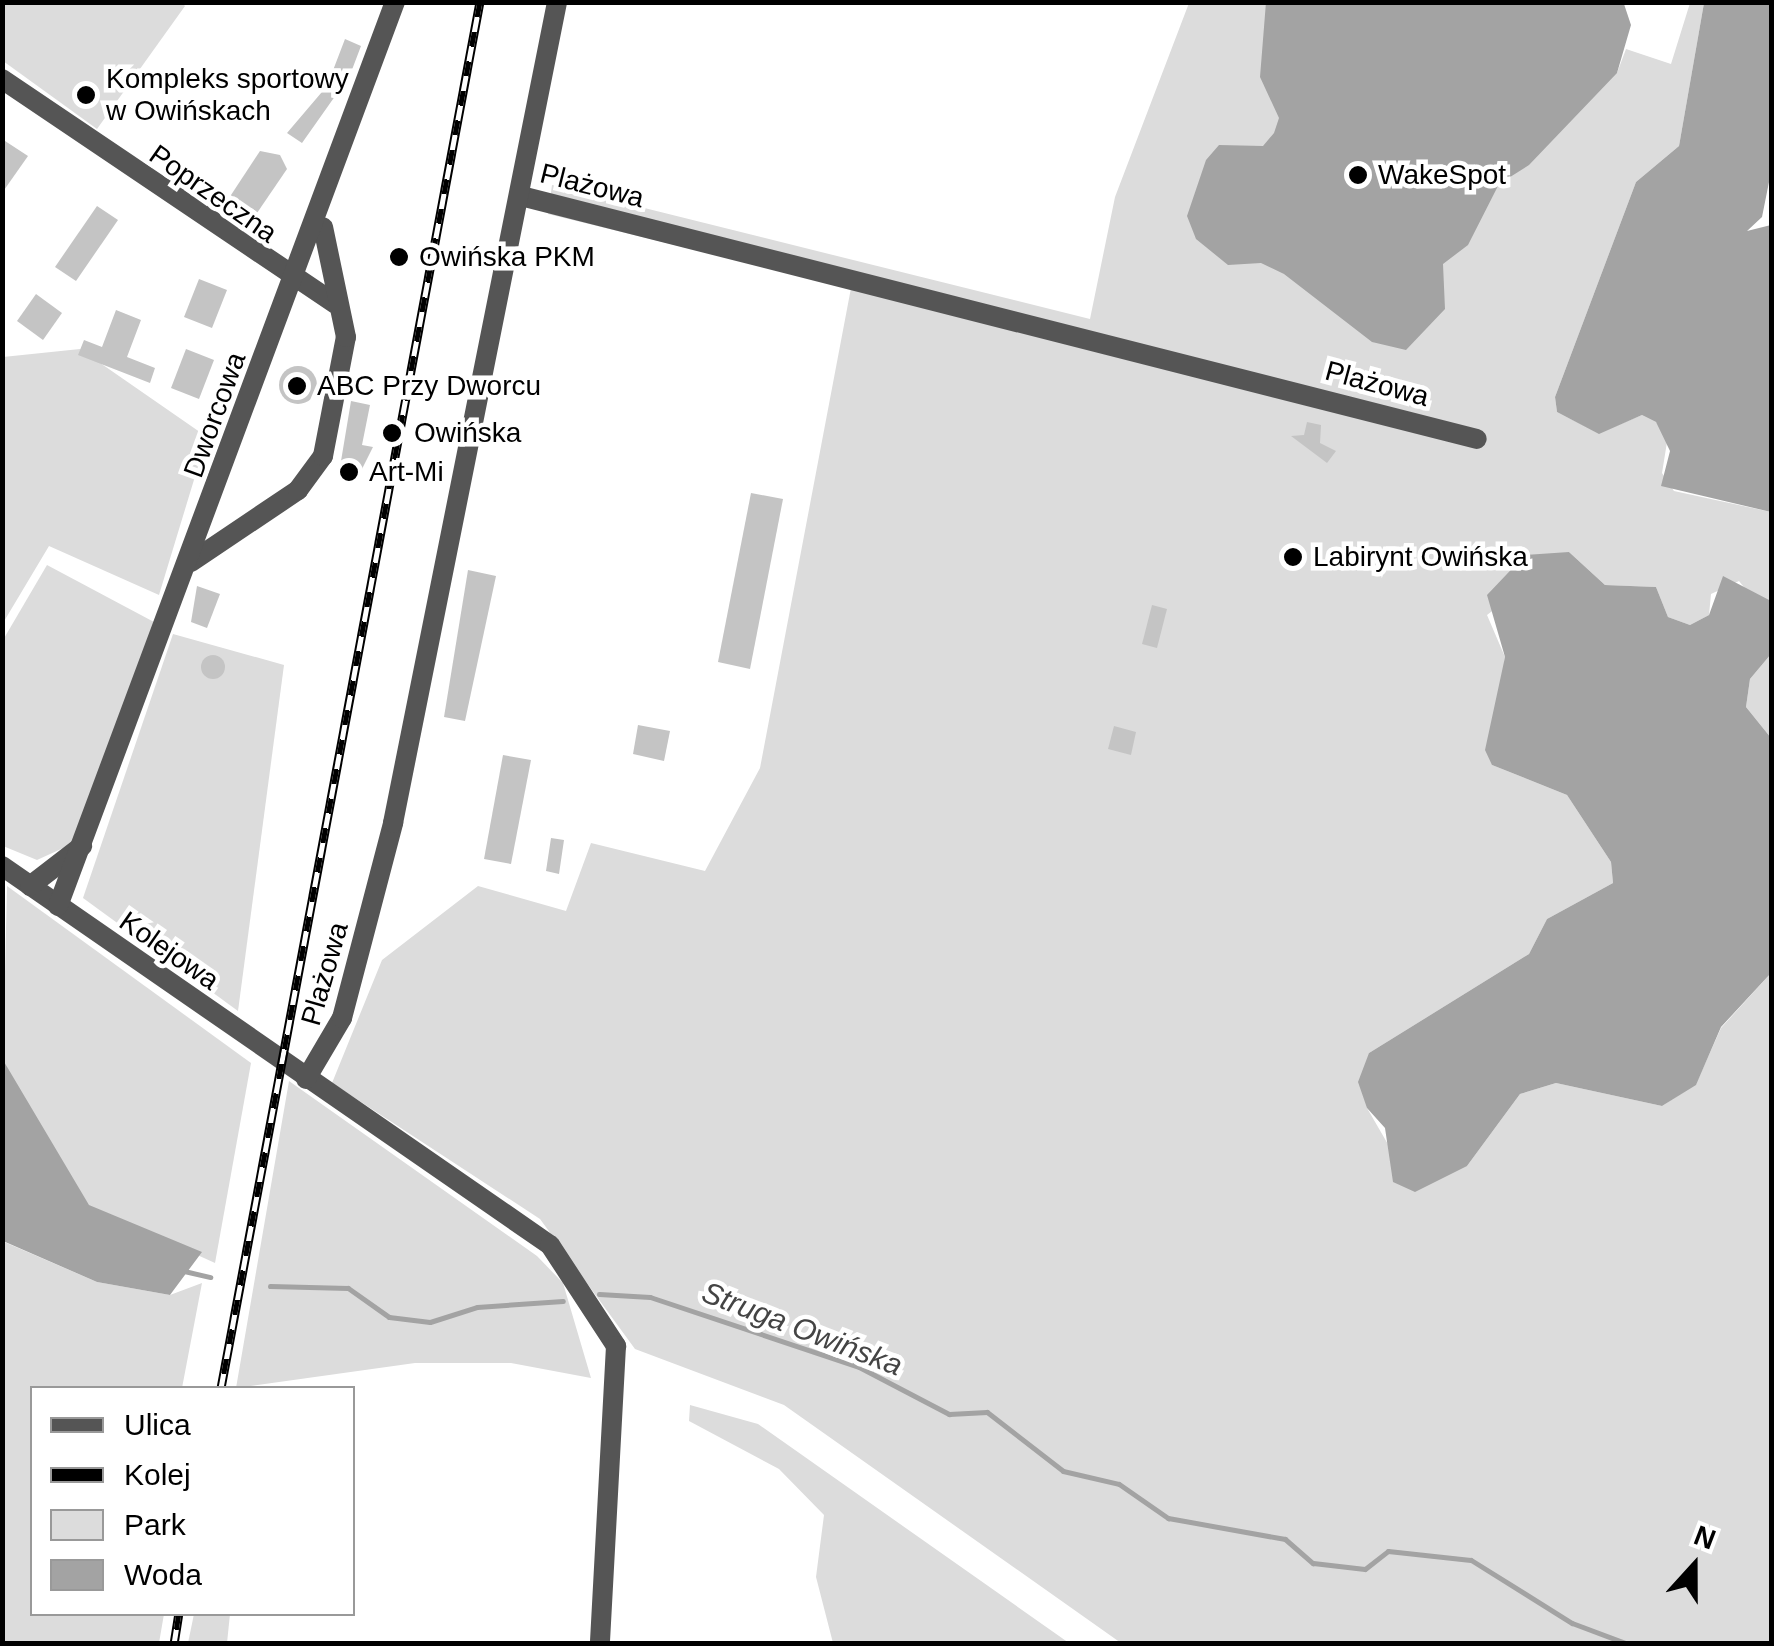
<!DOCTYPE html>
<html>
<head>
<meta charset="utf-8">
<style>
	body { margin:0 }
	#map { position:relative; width:1774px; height:1646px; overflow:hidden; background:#fff; font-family:Arial,sans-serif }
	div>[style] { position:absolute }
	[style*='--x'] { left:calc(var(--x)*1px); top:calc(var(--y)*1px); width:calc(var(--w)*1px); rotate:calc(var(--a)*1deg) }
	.green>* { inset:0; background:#dcdcdc }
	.water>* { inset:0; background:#a3a3a3 }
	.stream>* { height:5px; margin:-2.5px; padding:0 2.5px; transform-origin:2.5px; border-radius:2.5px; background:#a3a3a3 }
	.building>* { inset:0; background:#c4c4c4 }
	.round { border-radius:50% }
	.minor>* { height:20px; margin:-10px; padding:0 10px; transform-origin:10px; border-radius:10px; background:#555 }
	.rail>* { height:9px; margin-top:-4.5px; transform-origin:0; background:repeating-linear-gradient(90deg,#fff 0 15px,#000 0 30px); box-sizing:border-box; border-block:2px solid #000 }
	.dots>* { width:28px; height:28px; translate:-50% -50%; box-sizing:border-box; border:5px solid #fff; border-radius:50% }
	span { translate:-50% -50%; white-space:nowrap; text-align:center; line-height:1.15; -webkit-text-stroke:9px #fff; paint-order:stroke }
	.poi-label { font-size:28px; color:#000 }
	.left { translate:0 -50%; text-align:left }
	.street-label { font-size:28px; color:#000 }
	.water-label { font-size:30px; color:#444; font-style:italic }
	.frame { position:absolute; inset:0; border:5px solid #000; pointer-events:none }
	.legend { position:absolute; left:30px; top:1386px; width:325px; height:230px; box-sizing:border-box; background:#fff; border:2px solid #999; margin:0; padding:12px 18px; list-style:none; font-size:30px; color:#000 }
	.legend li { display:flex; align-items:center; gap:20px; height:50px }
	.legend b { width:50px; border:2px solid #999 }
	.north { position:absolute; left:1644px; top:1516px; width:100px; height:100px; -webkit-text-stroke:8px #fff; paint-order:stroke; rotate:21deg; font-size:28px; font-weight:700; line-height:40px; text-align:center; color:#000 }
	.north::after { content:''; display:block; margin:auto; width:35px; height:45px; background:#000; clip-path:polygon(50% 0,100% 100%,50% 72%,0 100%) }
</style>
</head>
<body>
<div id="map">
	<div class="green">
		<i style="clip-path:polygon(2px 3px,181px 2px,185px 6px,97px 129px,3px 61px)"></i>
		<i style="clip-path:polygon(1189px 3px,1414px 3px,1617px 73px,1626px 49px,1671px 64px,1690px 3px,1704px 3px,1679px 146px,1636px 182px,1555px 397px,1557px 412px,1599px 433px,1642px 415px,1656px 422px,1668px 436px,1662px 473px,1674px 491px,1771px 512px,1771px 601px,1751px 596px,1739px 581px,1711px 594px,1709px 615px,1690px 625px,1668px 617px,1656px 587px,1605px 585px,1569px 552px,1487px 615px,1505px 657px,1492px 765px,1567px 795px,1611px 862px,1613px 883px,1547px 919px,1529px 954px,1369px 1053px,1367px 1108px,1389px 1146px,1467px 1166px,1520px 1094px,1556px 1083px,1662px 1106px,1696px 1084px,1721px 1028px,1771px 973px,1771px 1643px,1121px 1643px,784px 1405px,635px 1349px,540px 1219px,332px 1083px,382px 960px,478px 886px,566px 911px,591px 843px,705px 871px,760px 768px,851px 288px,548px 214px,552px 185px,1090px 319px,1115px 197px)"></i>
		<i style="clip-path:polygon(80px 349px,207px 437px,159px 595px,49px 546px,3px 623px,3px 357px)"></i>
		<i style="clip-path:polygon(47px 565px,154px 622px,72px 844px,37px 860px,3px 846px,3px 640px)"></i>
		<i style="clip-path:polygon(173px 634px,284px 665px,238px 1011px,83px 898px)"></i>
		<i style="clip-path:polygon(1771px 654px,1771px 738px,1746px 707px,1750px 679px)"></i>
		<i style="clip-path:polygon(7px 886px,251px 1063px,215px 1263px,89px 1206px,17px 1088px,3px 1060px)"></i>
		<i style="clip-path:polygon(289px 1081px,537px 1256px,563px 1283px,591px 1378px,511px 1363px,415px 1363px,236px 1388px)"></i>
		<i style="clip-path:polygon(2px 1241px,97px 1282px,170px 1295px,202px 1283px,182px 1388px,32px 1388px,32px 1614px,164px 1614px,159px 1643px,3px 1643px)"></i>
		<i style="clip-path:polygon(690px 1405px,758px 1424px,1069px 1643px,833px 1643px,816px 1577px,824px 1515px,779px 1469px,689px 1421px)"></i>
		<i style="clip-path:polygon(194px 1614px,230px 1614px,227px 1643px,188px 1643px)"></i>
	</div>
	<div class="water">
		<i style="clip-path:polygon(1266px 2px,1624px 4px,1631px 25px,1617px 73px,1529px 165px,1499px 184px,1468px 245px,1443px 264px,1445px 309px,1406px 350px,1372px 342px,1284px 274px,1261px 263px,1228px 265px,1196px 239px,1187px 216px,1206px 160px,1219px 145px,1263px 146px,1274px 133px,1279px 118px,1260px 77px)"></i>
		<i style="clip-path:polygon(1704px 3px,1771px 3px,1771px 172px,1762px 217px,1747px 231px,1771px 225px,1771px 512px,1661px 486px,1670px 451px,1656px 422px,1642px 415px,1599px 434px,1557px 412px,1555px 397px,1636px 182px,1679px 146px)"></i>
		<i style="clip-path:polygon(1569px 552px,1605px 585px,1656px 587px,1668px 617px,1690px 625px,1709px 615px,1723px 576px,1771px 601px,1771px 654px,1750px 679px,1746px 707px,1771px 738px,1771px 973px,1721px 1027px,1696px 1085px,1662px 1106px,1556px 1083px,1520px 1094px,1467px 1166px,1415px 1192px,1393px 1182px,1385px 1128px,1367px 1108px,1358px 1082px,1369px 1053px,1529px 954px,1547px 919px,1613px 883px,1611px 862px,1567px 795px,1492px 765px,1485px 750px,1505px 657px,1487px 595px,1525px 555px)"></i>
		<i style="clip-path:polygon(3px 1060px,89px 1205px,202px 1252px,170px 1295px,97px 1282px,3px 1241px)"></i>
	</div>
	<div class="stream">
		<i style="--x:184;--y:1271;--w:27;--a:13"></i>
		<i style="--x:270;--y:1286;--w:78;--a:1.5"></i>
		<i style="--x:348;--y:1288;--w:50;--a:35.3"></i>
		<i style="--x:389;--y:1317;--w:41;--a:7"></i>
		<i style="--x:430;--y:1322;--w:49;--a:-17.7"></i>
		<i style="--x:477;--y:1307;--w:86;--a:-4"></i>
		<i style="--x:599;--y:1294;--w:51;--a:3.4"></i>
		<i style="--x:650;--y:1297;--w:220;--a:18.5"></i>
		<i style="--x:859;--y:1367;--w:102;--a:27.6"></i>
		<i style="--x:949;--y:1414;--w:38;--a:-3"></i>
		<i style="--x:987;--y:1412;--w:96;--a:37.8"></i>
		<i style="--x:1063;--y:1471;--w:57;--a:13.1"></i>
		<i style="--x:1119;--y:1484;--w:60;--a:34.8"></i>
		<i style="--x:1168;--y:1518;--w:119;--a:10.2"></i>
		<i style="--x:1285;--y:1539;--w:37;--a:41"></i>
		<i style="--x:1313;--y:1563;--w:52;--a:6.6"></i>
		<i style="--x:1365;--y:1569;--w:29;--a:-38"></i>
		<i style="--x:1388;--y:1551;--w:83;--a:6.2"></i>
		<i style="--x:1471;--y:1560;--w:119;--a:32"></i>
		<i style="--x:1572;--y:1623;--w:60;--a:20.6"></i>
	</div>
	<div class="building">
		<i style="clip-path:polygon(345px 39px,361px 46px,350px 75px,302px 143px,287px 133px,327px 86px)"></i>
		<i style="clip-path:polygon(2px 139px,28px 156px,2px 193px)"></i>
		<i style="clip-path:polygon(260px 151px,280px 155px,287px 169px,257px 213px,242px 212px,231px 195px)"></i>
		<i style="clip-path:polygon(97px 206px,118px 220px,76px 281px,55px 267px)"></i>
		<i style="clip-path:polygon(199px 279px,227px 290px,212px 328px,184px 317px)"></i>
		<i style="clip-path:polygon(36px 294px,62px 313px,43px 340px,17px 321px)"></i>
		<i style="clip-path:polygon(116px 310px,141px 320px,127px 357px,155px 368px,150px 383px,78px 355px,84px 340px,102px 347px)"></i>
		<i style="clip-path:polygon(186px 349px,214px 360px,199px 399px,171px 388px)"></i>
		<i class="round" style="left:279px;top:366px;width:38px;height:38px"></i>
		<i style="clip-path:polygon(351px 401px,370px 405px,362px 445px,373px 447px,355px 483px,338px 479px)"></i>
		<i style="clip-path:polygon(1307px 422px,1321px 425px,1320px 443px,1336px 451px,1327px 463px,1291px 436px,1304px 435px)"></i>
		<i style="clip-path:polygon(751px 493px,783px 499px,750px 669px,718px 662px)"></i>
		<i style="clip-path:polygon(468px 570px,496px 576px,465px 721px,444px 717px)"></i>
		<i style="clip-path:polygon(197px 586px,220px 594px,207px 628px,191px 622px)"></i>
		<i style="clip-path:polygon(1152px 605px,1167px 609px,1157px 648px,1142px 644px)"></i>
		<i class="round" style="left:201px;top:655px;width:24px;height:24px"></i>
		<i style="clip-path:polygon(638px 725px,670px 731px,664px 761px,633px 754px)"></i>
		<i style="clip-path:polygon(1114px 726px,1136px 732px,1131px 755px,1108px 749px)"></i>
		<i style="clip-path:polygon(503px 755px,531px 760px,511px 864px,484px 859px)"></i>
		<i style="clip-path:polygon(551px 838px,564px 840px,559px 874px,546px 871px)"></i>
	</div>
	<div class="minor">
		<i style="--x:2;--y:79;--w:402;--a:34"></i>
		<i style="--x:521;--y:196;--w:986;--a:14.26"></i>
		<i style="--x:191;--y:562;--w:129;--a:-33.9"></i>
		<i style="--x:298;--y:490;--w:42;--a:-53.7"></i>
		<i style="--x:323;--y:456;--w:121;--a:-79.1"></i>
		<i style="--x:346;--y:337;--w:112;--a:-101.8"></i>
		<i style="--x:2;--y:866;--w:666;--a:34.67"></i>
		<i style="--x:550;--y:1245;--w:121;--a:56.8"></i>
		<i style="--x:616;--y:1346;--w:298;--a:93.1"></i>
		<i style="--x:30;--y:886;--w:66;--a:-37.6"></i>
		<i style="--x:58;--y:906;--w:965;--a:-69.56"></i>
		<i style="--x:306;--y:1079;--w:71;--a:-59.5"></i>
		<i style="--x:342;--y:1018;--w:202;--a:-75.3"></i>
		<i style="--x:393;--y:823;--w:837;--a:-78.7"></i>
	</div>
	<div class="rail">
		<i style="--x:221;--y:1388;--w:1410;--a:-79.42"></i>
		<i style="--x:174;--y:1644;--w:30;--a:-81"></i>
	</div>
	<div class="dots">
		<i style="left:86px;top:95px;background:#000"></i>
		<i style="left:1358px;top:175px;background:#000"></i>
		<i style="left:399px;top:257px;background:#000"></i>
		<i style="left:297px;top:386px;background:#000"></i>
		<i style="left:392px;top:433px;background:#000"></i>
		<i style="left:349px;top:472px;background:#000"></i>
		<i style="left:1293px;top:557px;background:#000"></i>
	</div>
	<div class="poi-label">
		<span class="left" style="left:106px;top:95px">Kompleks sportowy<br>w Owińskach</span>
		<span class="left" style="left:1378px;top:175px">WakeSpot</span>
		<span class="left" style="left:419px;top:257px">Owińska PKM</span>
		<span class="left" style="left:317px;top:386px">ABC Przy Dworcu</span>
		<span class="left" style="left:414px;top:433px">Owińska</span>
		<span class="left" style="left:369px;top:472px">Art-Mi</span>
		<span class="left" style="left:1313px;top:557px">Labirynt Owińska</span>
	</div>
	<div class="street-label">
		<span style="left:592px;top:186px;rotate:14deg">Plażowa</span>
		<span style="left:213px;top:194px;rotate:35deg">Poprzeczna</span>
		<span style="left:1377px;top:384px;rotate:15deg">Plażowa</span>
		<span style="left:215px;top:415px;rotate:-70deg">Dworcowa</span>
		<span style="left:169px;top:951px;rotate:35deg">Kolejowa</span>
		<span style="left:325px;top:974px;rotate:-74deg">Plażowa</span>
	</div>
	<div class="water-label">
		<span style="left:802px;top:1329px;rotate:21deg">Struga Owińska</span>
	</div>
	<div class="frame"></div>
	<ul class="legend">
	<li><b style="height:12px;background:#555"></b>Ulica</li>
	<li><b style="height:12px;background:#000"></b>Kolej</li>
	<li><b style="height:28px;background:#dcdcdc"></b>Park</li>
	<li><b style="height:28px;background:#a3a3a3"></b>Woda</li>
	</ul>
	<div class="north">N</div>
</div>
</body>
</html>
